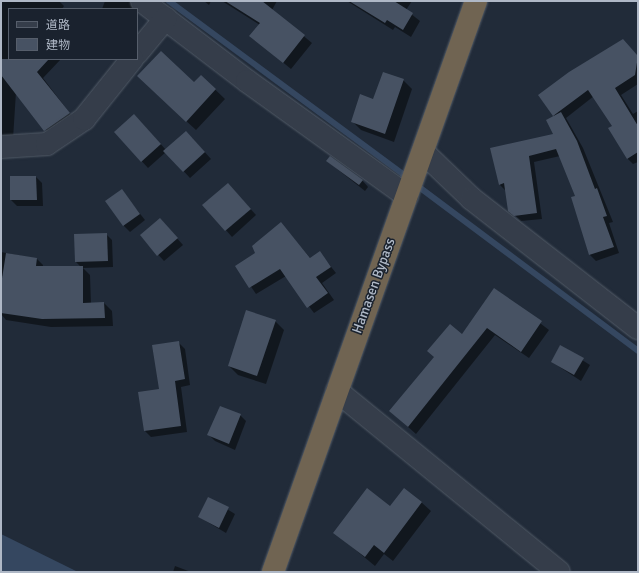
<!DOCTYPE html>
<html>
<head>
<meta charset="utf-8">
<style>
	body { margin:0 }
	#map { position:relative; width:639px; height:573px; overflow:hidden; background:#212b39; font-family:Signika,"Noto Sans JP",sans-serif }
	div>[style] { position:absolute }
	[style*='--x'] { left:calc(var(--x)*1px); top:calc(var(--y)*1px); width:calc(var(--w)*1px); rotate:calc(var(--a)*1deg) }
	.water>* { inset:0; background:#354760 }
	.shadow>* { inset:0; background:#0007 }
	.stream>* { height:6px; margin:-3px; padding:0 3px; transform-origin:3px; border-radius:3px; background:#354760 }
	.building>* { inset:0; background:#475263 }
	.roads { filter:drop-shadow(0 0 1px #525b67) drop-shadow(0 0 1px #525b67) }
	.minor>* { height:22px; margin:-11px; padding:0 11px; transform-origin:11px; border-radius:11px; background:#353d4a }
	.highway>* { height:22px; margin:-11px; padding:0 11px; transform-origin:11px; border-radius:11px; background:#706452 }
	span { translate:-50% -50%; white-space:nowrap; text-align:center; line-height:1.15; -webkit-text-stroke:3px #1a222e; paint-order:stroke }
	.street-label { font-size:14px; color:#afb8c6 }
	.frame { position:absolute; inset:0; border:2px solid #afb8c6; pointer-events:none }
	.legend { position:absolute; left:8px; top:8px; width:130px; height:52px; box-sizing:border-box; background:#1a222e; border:1px solid #565e6b; margin:0; padding:5px 7px; list-style:none; font-size:12px; color:#afb8c6 }
	.legend li { display:flex; align-items:center; gap:8px; height:20px }
	.legend b { width:20px; border:1px solid #565e6b }
</style>
</head>
<body>
<div id="map">
	<div class="water">
		<i style="clip-path:polygon(1px 534px,78px 572px,1px 572px)"></i>
	</div>
	<div class="shadow">
		<i style="clip-path:polygon(1px 1px,59px 1px,64px 6px,62px 9px,9px 9px,9px 59px,61px 59px,43px 78px,75px 120px,51px 136px,16px 92px,13px 139px,1px 138px)"></i>
		<i style="clip-path:polygon(105px 1px,129px 1px,134px 6px,133px 9px,102px 9px)"></i>
		<i style="clip-path:polygon(204px 1px,211px 1px,209px 5px)"></i>
		<i style="clip-path:polygon(222px 1px,277px 1px,272px 10px,312px 43px,291px 69px,251px 36px,260px 25px)"></i>
		<i style="clip-path:polygon(347px 1px,412px 1px,406px 10px,420px 21px,411px 37px,395px 27px,393px 30px)"></i>
		<i style="clip-path:polygon(629px 47px,638px 56px,638px 84px,621px 95px,633px 114px,638px 111px,638px 162px,633px 164px,627px 158px,613px 126px,594px 96px,566px 118px,583px 148px,613px 222px,609px 223px,619px 253px,596px 261px,590px 255px,572px 198px,577px 196px,560px 156px,534px 162px,542px 219px,521px 221px,509px 210px,506px 191px,500px 185px,491px 149px,554px 135px,555px 117px,539px 96px)"></i>
		<i style="clip-path:polygon(201px 76px,225px 99px,196px 130px,147px 85px,194px 84px)"></i>
		<i style="clip-path:polygon(403px 80px,412px 89px,394px 142px,361px 130px,352px 121px,374px 100px)"></i>
		<i style="clip-path:polygon(140px 121px,166px 150px,192px 138px,211px 159px,190px 178px,166px 152px,148px 168px,115px 132px)"></i>
		<i style="clip-path:polygon(327px 161px,362px 180px,368px 187px,365px 191px)"></i>
		<i style="clip-path:polygon(11px 177px,36px 177px,42px 183px,43px 206px,17px 206px,11px 200px)"></i>
		<i style="clip-path:polygon(228px 184px,256px 215px,232px 237px,204px 205px)"></i>
		<i style="clip-path:polygon(121px 190px,145px 220px,130px 232px,124px 226px)"></i>
		<i style="clip-path:polygon(160px 219px,183px 245px,164px 261px,141px 236px)"></i>
		<i style="clip-path:polygon(281px 223px,311px 259px,320px 253px,336px 273px,322px 283px,334px 300px,314px 313px,286px 276px,256px 294px,237px 266px,257px 254px)"></i>
		<i style="clip-path:polygon(106px 234px,112px 240px,113px 267px,83px 268px,90px 275px,91px 304px,104px 303px,112px 311px,113px 326px,51px 327px,6px 320px,1px 314px,1px 294px,81px 267px,76px 262px)"></i>
		<i style="clip-path:polygon(1px 252px,37px 259px,43px 265px,41px 278px,1px 276px)"></i>
		<i style="clip-path:polygon(495px 289px,549px 330px,529px 358px,495px 335px,416px 434px,390px 411px,462px 335px)"></i>
		<i style="clip-path:polygon(275px 321px,284px 330px,266px 384px,238px 375px,229px 366px)"></i>
		<i style="clip-path:polygon(178px 342px,185px 349px,190px 385px,181px 387px,187px 432px,151px 437px,145px 431px)"></i>
		<i style="clip-path:polygon(560px 346px,590px 365px,581px 381px,552px 362px)"></i>
		<i style="clip-path:polygon(240px 415px,246px 421px,235px 450px,215px 441px,209px 435px)"></i>
		<i style="clip-path:polygon(209px 498px,235px 514px,226px 533px,199px 517px)"></i>
		<i style="clip-path:polygon(421px 502px,431px 511px,393px 561px,384px 554px,375px 566px,335px 533px,391px 508px)"></i>
		<i style="clip-path:polygon(175px 566px,191px 572px,173px 572px)"></i>
	</div>
	<div class="stream">
		<i style="--x:169;--y:1;--w:297;--a:36.5"></i>
		<i style="--x:415;--y:184;--w:279;--a:36.8"></i>
	</div>
	<div class="building">
		<i style="clip-path:polygon(225px 1px,262px 1px,305px 35px,283px 63px,249px 36px,260px 23px)"></i>
		<i style="clip-path:polygon(349px 1px,394px 1px,413px 13px,403px 30px,387px 20px,385px 23px)"></i>
		<i style="clip-path:polygon(623px 39px,638px 56px,635px 75px,615px 88px,638px 126px,638px 152px,627px 159px,608px 128px,612px 126px,588px 90px,553px 116px,538px 95px,569px 72px)"></i>
		<i style="clip-path:polygon(161px 51px,194px 82px,201px 75px,216px 89px,186px 122px,137px 76px)"></i>
		<i style="clip-path:polygon(1px 59px,49px 59px,37px 72px,70px 113px,44px 131px,1px 75px)"></i>
		<i style="clip-path:polygon(383px 72px,404px 79px,385px 134px,351px 122px,360px 94px,373px 99px)"></i>
		<i style="clip-path:polygon(561px 112px,577px 141px,595px 189px,597px 188px,607px 216px,603px 217px,614px 247px,589px 255px,571px 197px,575px 196px,556px 149px,529px 156px,537px 213px,514px 216px,508px 211px,504px 183px,499px 185px,490px 148px,553px 134px,546px 120px)"></i>
		<i style="clip-path:polygon(134px 114px,161px 144px,141px 162px,114px 132px)"></i>
		<i style="clip-path:polygon(186px 131px,205px 152px,183px 172px,163px 151px)"></i>
		<i style="clip-path:polygon(330px 156px,363px 180px,359px 185px,326px 161px)"></i>
		<i style="clip-path:polygon(10px 176px,36px 176px,37px 200px,10px 200px)"></i>
		<i style="clip-path:polygon(228px 183px,251px 209px,225px 231px,202px 205px)"></i>
		<i style="clip-path:polygon(122px 189px,140px 214px,123px 226px,105px 201px)"></i>
		<i style="clip-path:polygon(160px 218px,178px 238px,157px 256px,140px 235px)"></i>
		<i style="clip-path:polygon(281px 222px,310px 258px,320px 251px,331px 267px,316px 277px,328px 293px,307px 308px,280px 269px,249px 288px,235px 266px,255px 253px,252px 246px)"></i>
		<i style="clip-path:polygon(107px 233px,108px 261px,75px 262px,74px 234px)"></i>
		<i style="clip-path:polygon(6px 253px,37px 258px,36px 266px,83px 266px,83px 303px,104px 302px,105px 318px,42px 319px,1px 313px,1px 285px)"></i>
		<i style="clip-path:polygon(494px 288px,542px 321px,521px 352px,487px 328px,408px 427px,389px 411px,434px 357px,427px 351px,450px 324px,462px 334px)"></i>
		<i style="clip-path:polygon(246px 310px,276px 320px,257px 376px,228px 366px)"></i>
		<i style="clip-path:polygon(179px 341px,185px 379px,175px 381px,181px 426px,144px 431px,138px 392px,159px 389px,152px 345px)"></i>
		<i style="clip-path:polygon(560px 345px,584px 358px,574px 375px,551px 362px)"></i>
		<i style="clip-path:polygon(220px 406px,241px 414px,229px 444px,207px 435px)"></i>
		<i style="clip-path:polygon(367px 488px,390px 506px,404px 488px,422px 502px,384px 553px,374px 545px,365px 557px,333px 533px)"></i>
		<i style="clip-path:polygon(208px 497px,229px 507px,219px 528px,198px 517px)"></i>
	</div>
	<div class="roads">
		<div class="minor">
			<i style="--x:142;--y:1;--w:132;--a:37.3"></i>
			<i style="--x:247;--y:81;--w:197;--a:35.7"></i>
			<i style="--x:137;--y:53;--w:45;--a:-50.4"></i>
			<i style="--x:1;--y:147;--w:46;--a:-3.7"></i>
			<i style="--x:47;--y:144;--w:45;--a:-34"></i>
			<i style="--x:84;--y:119;--w:77;--a:-51.3"></i>
			<i style="--x:423;--y:152;--w:68;--a:43.8"></i>
			<i style="--x:472;--y:199;--w:210;--a:37.9"></i>
			<i style="--x:337;--y:391;--w:286;--a:39.2"></i>
		</div>
		<div class="highway">
			<i style="--x:273;--y:572;--w:606;--a:-70.43"></i>
		</div>
	</div>
	<div class="street-label">
		<span style="left:374px;top:286px;rotate:-70deg">Hamasen Bypass</span>
	</div>
	<div class="frame"></div>
	<ul class="legend">
	<li><b style="height:5px;background:#353d4a"></b>道路</li>
	<li><b style="height:11px;background:#475263"></b>建物</li>
	</ul>
</div>
</body>
</html>
